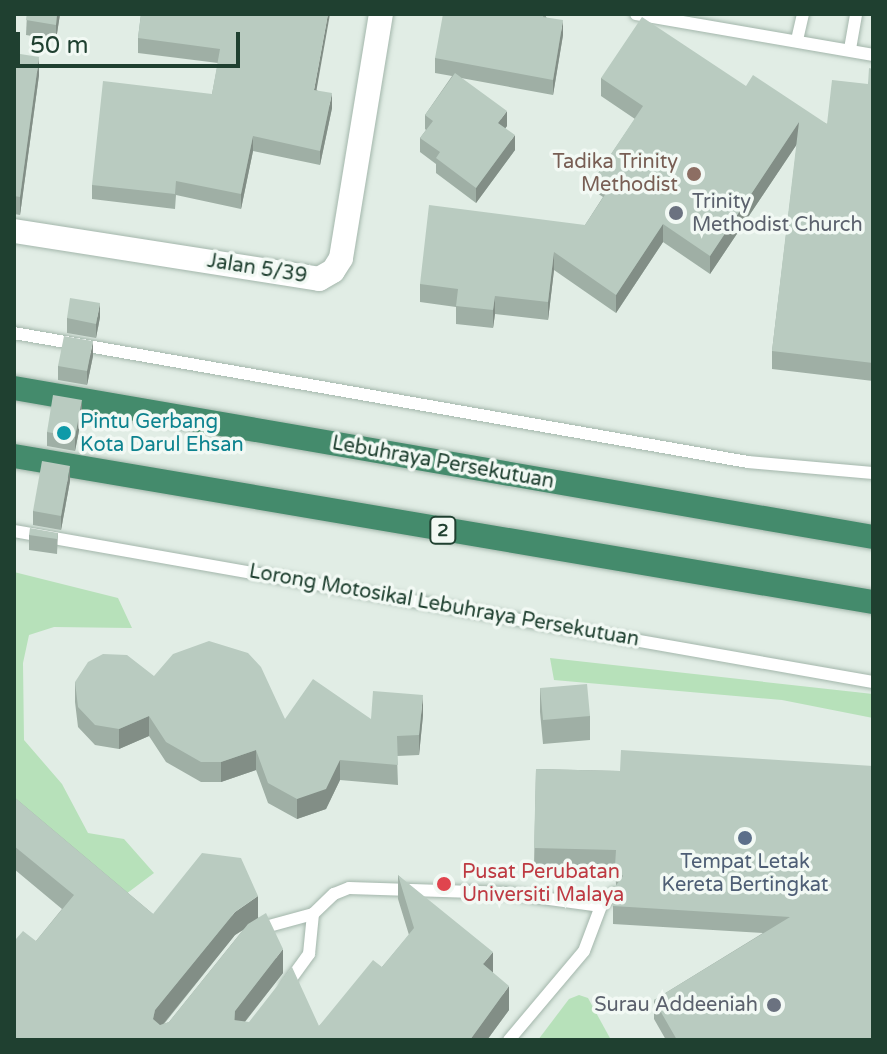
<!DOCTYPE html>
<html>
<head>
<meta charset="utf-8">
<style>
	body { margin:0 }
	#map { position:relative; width:887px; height:1054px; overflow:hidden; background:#e1ede5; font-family:"Varela Round",sans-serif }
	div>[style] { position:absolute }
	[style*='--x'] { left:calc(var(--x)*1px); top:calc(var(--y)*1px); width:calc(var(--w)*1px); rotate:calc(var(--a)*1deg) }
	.green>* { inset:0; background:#b7e1ba }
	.roads { filter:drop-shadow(0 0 2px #a3b6ab) drop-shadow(0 0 2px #a3b6ab) }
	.service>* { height:12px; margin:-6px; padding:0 6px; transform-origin:6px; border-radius:6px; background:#fff }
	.minor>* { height:24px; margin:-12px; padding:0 12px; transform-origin:12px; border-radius:12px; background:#fff }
	.trunk>* { height:24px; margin:-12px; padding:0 12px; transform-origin:12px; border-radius:12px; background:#448b6c }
	.wall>* { inset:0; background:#9fafa5 }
	.shaded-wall>* { inset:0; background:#828e86 }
	.building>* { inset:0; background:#b9cbc0 }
	.dots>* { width:22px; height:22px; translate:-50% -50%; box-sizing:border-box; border:4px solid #f2f9f4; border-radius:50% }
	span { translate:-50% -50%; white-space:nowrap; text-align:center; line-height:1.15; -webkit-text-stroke:7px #f2f9f4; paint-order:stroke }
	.shield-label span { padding:2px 6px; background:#f2f9f4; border:2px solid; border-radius:6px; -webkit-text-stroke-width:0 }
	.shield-label { font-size:18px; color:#1f4030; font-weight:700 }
	.education-label { font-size:20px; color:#785e54 }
	.right { translate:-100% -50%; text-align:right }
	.worship-label { font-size:20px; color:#5b616d }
	.left { translate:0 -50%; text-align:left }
	.street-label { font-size:20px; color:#1f4030 }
	.culture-label { font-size:20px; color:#0d838f }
	.service-label { font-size:20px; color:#4e5e75 }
	.health-label { font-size:20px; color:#be3a42 }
	.frame { position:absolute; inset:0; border:16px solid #1f4030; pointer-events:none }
	.scale { position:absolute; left:16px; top:32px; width:224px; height:36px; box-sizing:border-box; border:4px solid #1f4030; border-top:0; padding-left:10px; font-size:24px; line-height:28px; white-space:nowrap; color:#1f4030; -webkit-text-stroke:6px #f2f9f4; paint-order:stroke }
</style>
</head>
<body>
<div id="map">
	<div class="green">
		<i style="clip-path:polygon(14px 572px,118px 598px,132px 628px,54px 627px,29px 635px,23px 663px,24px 740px,62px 784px,88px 833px,124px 839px,154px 873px,122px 897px,14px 806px)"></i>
		<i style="clip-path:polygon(550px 658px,873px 694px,873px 718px,782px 700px,554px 680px)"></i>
		<i style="clip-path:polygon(579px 995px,588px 998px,611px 1040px,538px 1040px,569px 999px)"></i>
	</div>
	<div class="roads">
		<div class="service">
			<i style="--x:636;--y:14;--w:241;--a:9.8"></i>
			<i style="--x:797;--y:40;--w:27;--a:-77"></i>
			<i style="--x:850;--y:49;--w:36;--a:-80"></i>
			<i style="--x:14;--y:333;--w:745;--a:9.97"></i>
			<i style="--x:748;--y:462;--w:125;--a:5"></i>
			<i style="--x:14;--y:531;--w:872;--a:9.97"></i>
			<i style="--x:313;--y:914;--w:29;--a:-44"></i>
			<i style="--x:334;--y:894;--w:16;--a:-22"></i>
			<i style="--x:349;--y:888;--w:156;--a:1.8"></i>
			<i style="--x:505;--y:893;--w:97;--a:7.7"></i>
			<i style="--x:601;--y:906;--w:18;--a:-45"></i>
			<i style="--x:258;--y:929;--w:57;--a:-15.3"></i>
			<i style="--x:313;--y:914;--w:40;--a:95.7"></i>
			<i style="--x:309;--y:954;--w:39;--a:126"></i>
			<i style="--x:509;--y:1040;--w:116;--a:-49.9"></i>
			<i style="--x:584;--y:951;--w:48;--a:-69.3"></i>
		</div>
		<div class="minor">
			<i style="--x:14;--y:231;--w:309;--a:8.9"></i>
			<i style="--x:319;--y:279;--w:16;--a:-30"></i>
			<i style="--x:333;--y:271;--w:15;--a:-58"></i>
			<i style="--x:341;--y:258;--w:247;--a:-80.7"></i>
		</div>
		<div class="trunk">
			<i style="--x:14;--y:388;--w:872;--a:9.84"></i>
			<i style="--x:14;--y:456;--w:871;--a:9.65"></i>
		</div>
	</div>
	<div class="wall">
		<i style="clip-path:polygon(27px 14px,60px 14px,56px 40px,26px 35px)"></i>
		<i style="clip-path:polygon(141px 14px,317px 90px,332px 108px,320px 165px,253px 151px,241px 209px,176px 195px,175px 209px,92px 199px,92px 185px,212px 94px,218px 63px,138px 53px,138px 38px)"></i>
		<i style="clip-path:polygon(546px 14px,546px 17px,563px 35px,553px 95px,461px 78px,507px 126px,505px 128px,515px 150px,476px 203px,436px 173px,436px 164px,420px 152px,420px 138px,426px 130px,425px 129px,425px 115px,452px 76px,435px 73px,435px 58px)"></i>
		<i style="clip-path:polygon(14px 53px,39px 75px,20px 215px,14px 214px)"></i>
		<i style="clip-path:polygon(873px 69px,873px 381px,772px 369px,772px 351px,797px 144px,710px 274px,663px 242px,616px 313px,554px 270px,548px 320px,495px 314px,493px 328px,456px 324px,456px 307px,420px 302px,420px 284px,585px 225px,603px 197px,597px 193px,597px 175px,635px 119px,601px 96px,601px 78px,746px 86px,827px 124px,868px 84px)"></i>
		<i style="clip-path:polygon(100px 317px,96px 338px,67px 333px,67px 318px)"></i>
		<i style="clip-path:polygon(93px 356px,87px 385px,58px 380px,58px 366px)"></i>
		<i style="clip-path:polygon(82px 415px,75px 451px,47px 446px,47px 432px)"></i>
		<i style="clip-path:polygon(70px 481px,61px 530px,33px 525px,33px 511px)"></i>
		<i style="clip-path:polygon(58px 533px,57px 554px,29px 550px,29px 535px)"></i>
		<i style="clip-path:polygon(154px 676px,285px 719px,371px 719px,423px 715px,419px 755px,397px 756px,398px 785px,340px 780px,326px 809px,297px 819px,268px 803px,256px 770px,221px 782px,201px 782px,166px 762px,149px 736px,119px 749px,95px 745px,78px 727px,75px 702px,75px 682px)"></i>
		<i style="clip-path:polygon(540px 688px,590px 716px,590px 740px,543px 744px,540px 712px)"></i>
		<i style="clip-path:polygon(873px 766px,873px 1040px,666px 1040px,654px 1019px,654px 1000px,763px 933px,613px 924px,613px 906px,616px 885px,615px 868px,534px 866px,536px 769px,620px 771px)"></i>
		<i style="clip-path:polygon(evenodd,14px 797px,153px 914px,258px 917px,283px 973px,245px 1022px,319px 1026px,382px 967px,409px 935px,398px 899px,398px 875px,493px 973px,509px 1010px,487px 1040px,14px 1040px,16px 939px,36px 941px,62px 909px,14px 869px,14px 797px,243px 930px,169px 1022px,164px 1024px,235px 935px,243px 930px)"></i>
	</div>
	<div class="shaded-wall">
		<i style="clip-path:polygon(57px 14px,60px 14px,56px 40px,56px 25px)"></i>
		<i style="clip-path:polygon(328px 14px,330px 14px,314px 104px,314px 90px)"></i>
		<i style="clip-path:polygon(563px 20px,563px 35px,553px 95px,553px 80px)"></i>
		<i style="clip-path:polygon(39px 57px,39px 75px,20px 215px,20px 197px)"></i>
		<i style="clip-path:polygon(332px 93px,332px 108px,320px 165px,320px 151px)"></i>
		<i style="clip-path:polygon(507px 111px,507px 126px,498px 138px,498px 123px)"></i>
		<i style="clip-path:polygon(799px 122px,799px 141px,710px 274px,710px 256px)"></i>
		<i style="clip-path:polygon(515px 135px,515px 150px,476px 203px,476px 188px)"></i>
		<i style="clip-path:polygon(253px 136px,253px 151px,241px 209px,241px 194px)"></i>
		<i style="clip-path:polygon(663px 224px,663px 242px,616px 313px,616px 295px)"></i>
		<i style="clip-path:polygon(554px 252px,554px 270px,548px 320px,548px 302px)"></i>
		<i style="clip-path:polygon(495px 296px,495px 314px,493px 328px,493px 310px)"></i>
		<i style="clip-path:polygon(100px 303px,100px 317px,96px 338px,96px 324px)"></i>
		<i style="clip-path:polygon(93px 341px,93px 356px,87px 385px,87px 371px)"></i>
		<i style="clip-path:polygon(82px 400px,82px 415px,75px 451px,75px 437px)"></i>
		<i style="clip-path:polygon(70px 466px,70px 481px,61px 530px,61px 516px)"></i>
		<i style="clip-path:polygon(423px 695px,423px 715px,419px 755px,419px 735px)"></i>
		<i style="clip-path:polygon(149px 716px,149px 736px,119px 749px,119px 729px)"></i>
		<i style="clip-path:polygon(256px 750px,256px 770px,221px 782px,221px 762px)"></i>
		<i style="clip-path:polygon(340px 760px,340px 780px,326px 809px,297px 819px,297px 799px)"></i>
		<i style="clip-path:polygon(258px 896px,258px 920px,235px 935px,155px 1034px,153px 1019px,155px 1010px,235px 912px)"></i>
		<i style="clip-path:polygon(283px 949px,283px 973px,235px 1034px,235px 1011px)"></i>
		<i style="clip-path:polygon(493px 952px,493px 975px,483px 964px)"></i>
		<i style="clip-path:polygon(509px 986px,509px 1010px,487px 1040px,470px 1040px)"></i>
	</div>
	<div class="building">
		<i style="clip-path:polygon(27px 14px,57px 14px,56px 25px,26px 20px)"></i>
		<i style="clip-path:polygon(141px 14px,328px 14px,314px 90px,332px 93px,320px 151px,253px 136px,241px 194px,176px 181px,175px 194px,92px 185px,103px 81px,212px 94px,220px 49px,138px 38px)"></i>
		<i style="clip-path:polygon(443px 14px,544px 14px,543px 17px,563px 20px,553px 80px,435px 58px)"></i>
		<i style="clip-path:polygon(642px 17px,746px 86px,753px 75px,827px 124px,832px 80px,868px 84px,869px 68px,873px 69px,873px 363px,772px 351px,799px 122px,710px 256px,663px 224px,616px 295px,554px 252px,548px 302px,495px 296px,493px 310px,456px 306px,458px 289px,420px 284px,429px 205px,585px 225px,612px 184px,597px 175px,643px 106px,601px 78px)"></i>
		<i style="clip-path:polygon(14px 53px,39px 57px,20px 197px,14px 196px)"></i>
		<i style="clip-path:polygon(455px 73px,507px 111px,498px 123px,515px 135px,476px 188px,436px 158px,440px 152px,420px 138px,433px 121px,425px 115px)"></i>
		<i style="clip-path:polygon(70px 298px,100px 303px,96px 324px,67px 318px)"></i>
		<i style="clip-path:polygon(64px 336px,93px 341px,87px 371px,58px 366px)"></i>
		<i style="clip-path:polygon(53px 395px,82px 400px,75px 437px,47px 432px)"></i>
		<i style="clip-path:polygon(42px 461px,70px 466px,61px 516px,33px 511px)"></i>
		<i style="clip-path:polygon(30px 528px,58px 533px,57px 539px,29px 535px)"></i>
		<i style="clip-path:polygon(209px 641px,248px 653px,261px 667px,285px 719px,313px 679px,371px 719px,373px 691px,423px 695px,419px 735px,397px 736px,398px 765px,340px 760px,326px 789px,297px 799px,268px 783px,256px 750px,221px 762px,201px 762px,166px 742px,149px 716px,119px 729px,95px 725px,78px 707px,75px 682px,88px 662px,103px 654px,127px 655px,154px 676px,173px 654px)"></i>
		<i style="clip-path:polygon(587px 684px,590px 716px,543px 720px,540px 688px)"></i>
		<i style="clip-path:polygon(621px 750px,873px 766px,873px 1040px,677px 1040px,654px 1000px,790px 917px,613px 906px,614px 888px,623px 876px,615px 866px,616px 850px,534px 848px,536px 769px,620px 771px)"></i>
		<i style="clip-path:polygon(14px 797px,153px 914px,202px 853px,241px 858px,258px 896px,235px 912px,155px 1010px,153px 1019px,160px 1025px,169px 1022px,248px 924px,266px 913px,283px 949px,235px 1011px,234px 1020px,249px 1022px,292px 967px,319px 1026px,373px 960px,382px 967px,414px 928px,398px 875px,493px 952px,483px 964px,509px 986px,470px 1040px,14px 1040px,14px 938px,16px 939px,23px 931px,36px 941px,74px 895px,14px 846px)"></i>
	</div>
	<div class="dots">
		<i style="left:694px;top:174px;background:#8d6e63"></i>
		<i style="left:676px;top:213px;background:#6b7280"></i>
		<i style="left:64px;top:433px;background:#0f9aa8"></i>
		<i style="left:745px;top:838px;background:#5c6f8a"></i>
		<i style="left:444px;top:884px;background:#e0444e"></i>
		<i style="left:774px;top:1005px;background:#6b7280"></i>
	</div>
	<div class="shield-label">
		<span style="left:443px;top:530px">2</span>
	</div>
	<div class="education-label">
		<span class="right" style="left:678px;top:174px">Tadika Trinity<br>Methodist</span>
	</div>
	<div class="worship-label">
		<span class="left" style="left:692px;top:214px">Trinity<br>Methodist Church</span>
		<span class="right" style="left:758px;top:1005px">Surau Addeeniah</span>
	</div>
	<div class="street-label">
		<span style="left:257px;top:269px;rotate:9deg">Jalan 5/39</span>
		<span style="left:443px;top:463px;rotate:10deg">Lebuhraya Persekutuan</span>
		<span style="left:444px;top:606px;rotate:10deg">Lorong Motosikal Lebuhraya Persekutuan</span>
	</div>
	<div class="culture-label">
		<span class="left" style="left:80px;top:434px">Pintu Gerbang<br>Kota Darul Ehsan</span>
	</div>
	<div class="service-label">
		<span style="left:745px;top:874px">Tempat Letak<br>Kereta Bertingkat</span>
	</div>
	<div class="health-label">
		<span class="left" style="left:462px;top:884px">Pusat Perubatan<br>Universiti Malaya</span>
	</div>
	<div class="frame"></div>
	<div class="scale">50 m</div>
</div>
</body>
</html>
